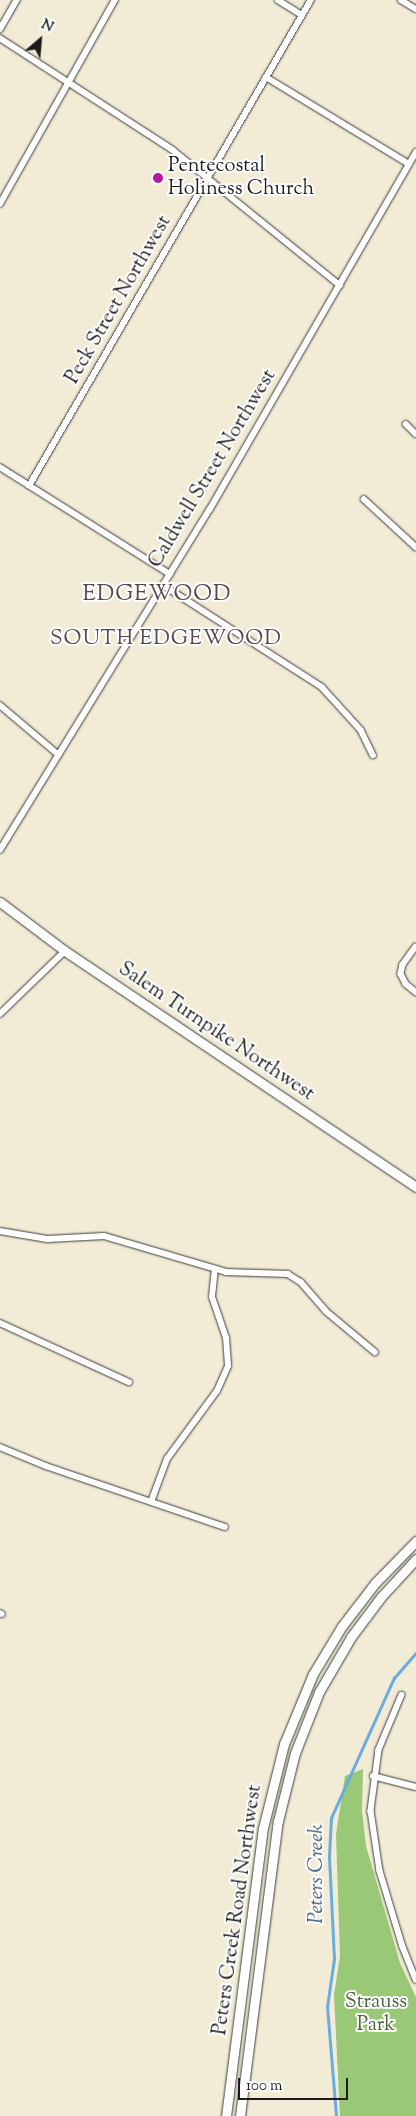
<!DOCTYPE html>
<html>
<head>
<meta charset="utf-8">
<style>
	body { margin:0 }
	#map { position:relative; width:416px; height:2116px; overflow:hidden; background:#f2ecd7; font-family:"Sorts Mill Goudy",serif }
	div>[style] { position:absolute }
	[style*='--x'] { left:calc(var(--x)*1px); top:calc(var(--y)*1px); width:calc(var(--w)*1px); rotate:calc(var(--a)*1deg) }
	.green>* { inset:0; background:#99c877 }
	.stream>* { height:2.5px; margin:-1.25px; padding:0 1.25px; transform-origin:1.25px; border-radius:1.25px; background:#6aacde }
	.roads { filter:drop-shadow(0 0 1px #3c3b38) drop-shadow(0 0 1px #3c3b38) }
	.street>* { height:5.5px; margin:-2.75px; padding:0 2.75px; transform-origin:2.75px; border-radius:2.75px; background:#fff }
	.secondary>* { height:9px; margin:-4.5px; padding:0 4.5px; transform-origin:4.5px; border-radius:4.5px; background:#fff }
	.dots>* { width:14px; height:14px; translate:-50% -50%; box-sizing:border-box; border:2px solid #fff; border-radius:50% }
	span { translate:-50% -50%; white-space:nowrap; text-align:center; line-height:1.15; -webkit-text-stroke:4px #fff; paint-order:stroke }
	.poi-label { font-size:20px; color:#1c1c1c }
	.left { translate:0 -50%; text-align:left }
	.street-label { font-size:20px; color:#1c1c1c }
	.park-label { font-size:20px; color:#4e6140 }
	.neighbourhood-label { font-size:21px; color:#58484e; letter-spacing:1px }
	.water-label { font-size:21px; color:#3f5d73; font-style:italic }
	.quarter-label { font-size:22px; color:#58484e; letter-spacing:1px }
	.north { position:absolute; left:15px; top:15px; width:50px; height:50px; -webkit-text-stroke:4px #fff; paint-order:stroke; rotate:27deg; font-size:14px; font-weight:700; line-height:20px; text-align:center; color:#1c1c1c }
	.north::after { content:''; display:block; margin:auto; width:18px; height:22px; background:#1c1c1c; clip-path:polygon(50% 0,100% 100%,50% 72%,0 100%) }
	.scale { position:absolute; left:238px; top:2078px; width:110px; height:22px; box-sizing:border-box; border:2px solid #1c1c1c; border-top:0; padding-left:6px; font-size:15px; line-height:18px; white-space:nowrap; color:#1c1c1c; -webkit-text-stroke:4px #fff; paint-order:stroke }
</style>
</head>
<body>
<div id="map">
	<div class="green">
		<i style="clip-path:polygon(363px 1769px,362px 1810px,366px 1846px,400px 1963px,416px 1997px,416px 2116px,340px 2116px,334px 1995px,340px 1956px,336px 1834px,345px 1776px)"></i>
	</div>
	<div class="stream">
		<i style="--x:336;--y:2116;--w:109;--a:-94.7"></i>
		<i style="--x:327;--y:2007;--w:49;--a:-81.7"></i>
		<i style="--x:334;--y:1959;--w:103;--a:-92.8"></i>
		<i style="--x:329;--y:1856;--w:38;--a:-87"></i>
		<i style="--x:331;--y:1818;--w:154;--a:-65.8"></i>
		<i style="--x:394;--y:1678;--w:33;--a:-49"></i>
	</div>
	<div class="roads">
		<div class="street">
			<i style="--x:278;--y:0;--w:28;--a:32"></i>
			<i style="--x:401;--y:0;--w:17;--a:31"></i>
			<i style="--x:0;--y:29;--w:34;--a:-60"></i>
			<i style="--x:0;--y:38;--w:206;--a:32.9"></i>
			<i style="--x:173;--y:150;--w:215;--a:39"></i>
			<i style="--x:266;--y:77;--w:167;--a:31.3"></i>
			<i style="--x:0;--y:204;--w:234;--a:-60.6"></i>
			<i style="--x:406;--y:424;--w:14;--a:45"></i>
			<i style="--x:0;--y:467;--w:201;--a:32.2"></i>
			<i style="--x:29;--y:486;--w:562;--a:-59.88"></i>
			<i style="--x:364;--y:499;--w:71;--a:42.7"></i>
			<i style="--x:163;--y:585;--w:189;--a:32.7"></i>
			<i style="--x:322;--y:687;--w:58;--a:47.8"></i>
			<i style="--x:361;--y:730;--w:28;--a:64"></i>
			<i style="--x:0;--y:705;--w:77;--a:40.3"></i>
			<i style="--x:0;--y:850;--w:400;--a:-58.4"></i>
			<i style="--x:210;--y:509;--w:412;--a:-60"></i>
			<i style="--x:416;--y:947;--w:22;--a:126"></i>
			<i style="--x:403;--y:965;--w:9;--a:103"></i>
			<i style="--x:401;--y:974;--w:11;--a:63"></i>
			<i style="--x:406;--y:984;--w:13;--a:39"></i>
			<i style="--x:0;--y:1014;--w:91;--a:-44.1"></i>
			<i style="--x:0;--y:1231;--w:49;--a:9.5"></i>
			<i style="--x:48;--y:1239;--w:56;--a:-3.1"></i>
			<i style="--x:104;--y:1236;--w:127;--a:16.4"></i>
			<i style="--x:226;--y:1272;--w:62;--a:1.8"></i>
			<i style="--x:288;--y:1274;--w:15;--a:32"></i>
			<i style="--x:301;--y:1282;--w:38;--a:49"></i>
			<i style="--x:326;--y:1311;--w:64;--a:39.9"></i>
			<i style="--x:0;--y:1323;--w:142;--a:24.6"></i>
			<i style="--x:0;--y:1447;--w:50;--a:22.4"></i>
			<i style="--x:46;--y:1466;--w:189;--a:18.8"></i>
			<i style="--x:151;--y:1502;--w:46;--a:-69.6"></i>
			<i style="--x:167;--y:1459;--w:84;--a:-53.7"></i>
			<i style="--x:217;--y:1391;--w:27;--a:-66"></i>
			<i style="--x:228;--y:1366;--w:28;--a:-94"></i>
			<i style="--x:226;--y:1338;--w:43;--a:-108.9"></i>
			<i style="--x:212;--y:1297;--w:27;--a:-84"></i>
			<i style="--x:0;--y:1613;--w:2;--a:27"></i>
			<i style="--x:402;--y:1695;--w:60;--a:112.7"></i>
			<i style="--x:379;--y:1750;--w:62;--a:97.5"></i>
			<i style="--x:371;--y:1811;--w:61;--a:81.5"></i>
			<i style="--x:380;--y:1871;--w:79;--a:73.2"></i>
			<i style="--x:403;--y:1947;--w:35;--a:68"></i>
			<i style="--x:373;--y:1776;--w:44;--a:14.3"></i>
		</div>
		<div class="secondary">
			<i style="--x:0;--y:902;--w:81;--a:37"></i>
			<i style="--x:65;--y:951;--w:423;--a:33.9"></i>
			<i style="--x:226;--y:2116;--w:290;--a:-82.7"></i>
			<i style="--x:263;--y:1828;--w:87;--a:-76"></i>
			<i style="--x:284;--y:1744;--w:76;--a:-67.5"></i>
			<i style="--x:313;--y:1674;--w:56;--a:-58.9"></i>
			<i style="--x:342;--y:1626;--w:54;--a:-52.5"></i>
			<i style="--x:375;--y:1583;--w:59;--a:-45.7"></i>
			<i style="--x:240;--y:2116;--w:297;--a:-82.7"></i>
			<i style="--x:278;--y:1821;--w:70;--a:-76"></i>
			<i style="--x:295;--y:1753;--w:66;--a:-68.5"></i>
			<i style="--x:319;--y:1692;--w:64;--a:-59.8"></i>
			<i style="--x:351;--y:1637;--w:50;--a:-53.1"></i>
			<i style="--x:381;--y:1597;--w:52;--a:-47.4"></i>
		</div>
	</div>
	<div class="dots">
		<i style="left:158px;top:178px;background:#b5179e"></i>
	</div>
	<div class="poi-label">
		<span class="left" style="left:168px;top:178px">Pentecostal<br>Holiness Church</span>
	</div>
	<div class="street-label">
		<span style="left:119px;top:300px;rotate:-60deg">Peck Street Northwest</span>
		<span style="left:213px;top:469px;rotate:-59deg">Caldwell Street Northwest</span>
		<span style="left:216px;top:1032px;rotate:34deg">Salem Turnpike Northwest</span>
		<span style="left:238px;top:1910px;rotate:-82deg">Peters Creek Road Northwest</span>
	</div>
	<div class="park-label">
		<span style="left:376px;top:2014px">Strauss<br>Park</span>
	</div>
	<div class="neighbourhood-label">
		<span style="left:166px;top:639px">SOUTH EDGEWOOD</span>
	</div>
	<div class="water-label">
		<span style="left:317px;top:1874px;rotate:-90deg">Peters Creek</span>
	</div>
	<div class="quarter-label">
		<span style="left:157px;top:596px">EDGEWOOD</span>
	</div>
	<div class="north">N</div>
	<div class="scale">100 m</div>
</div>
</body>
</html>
